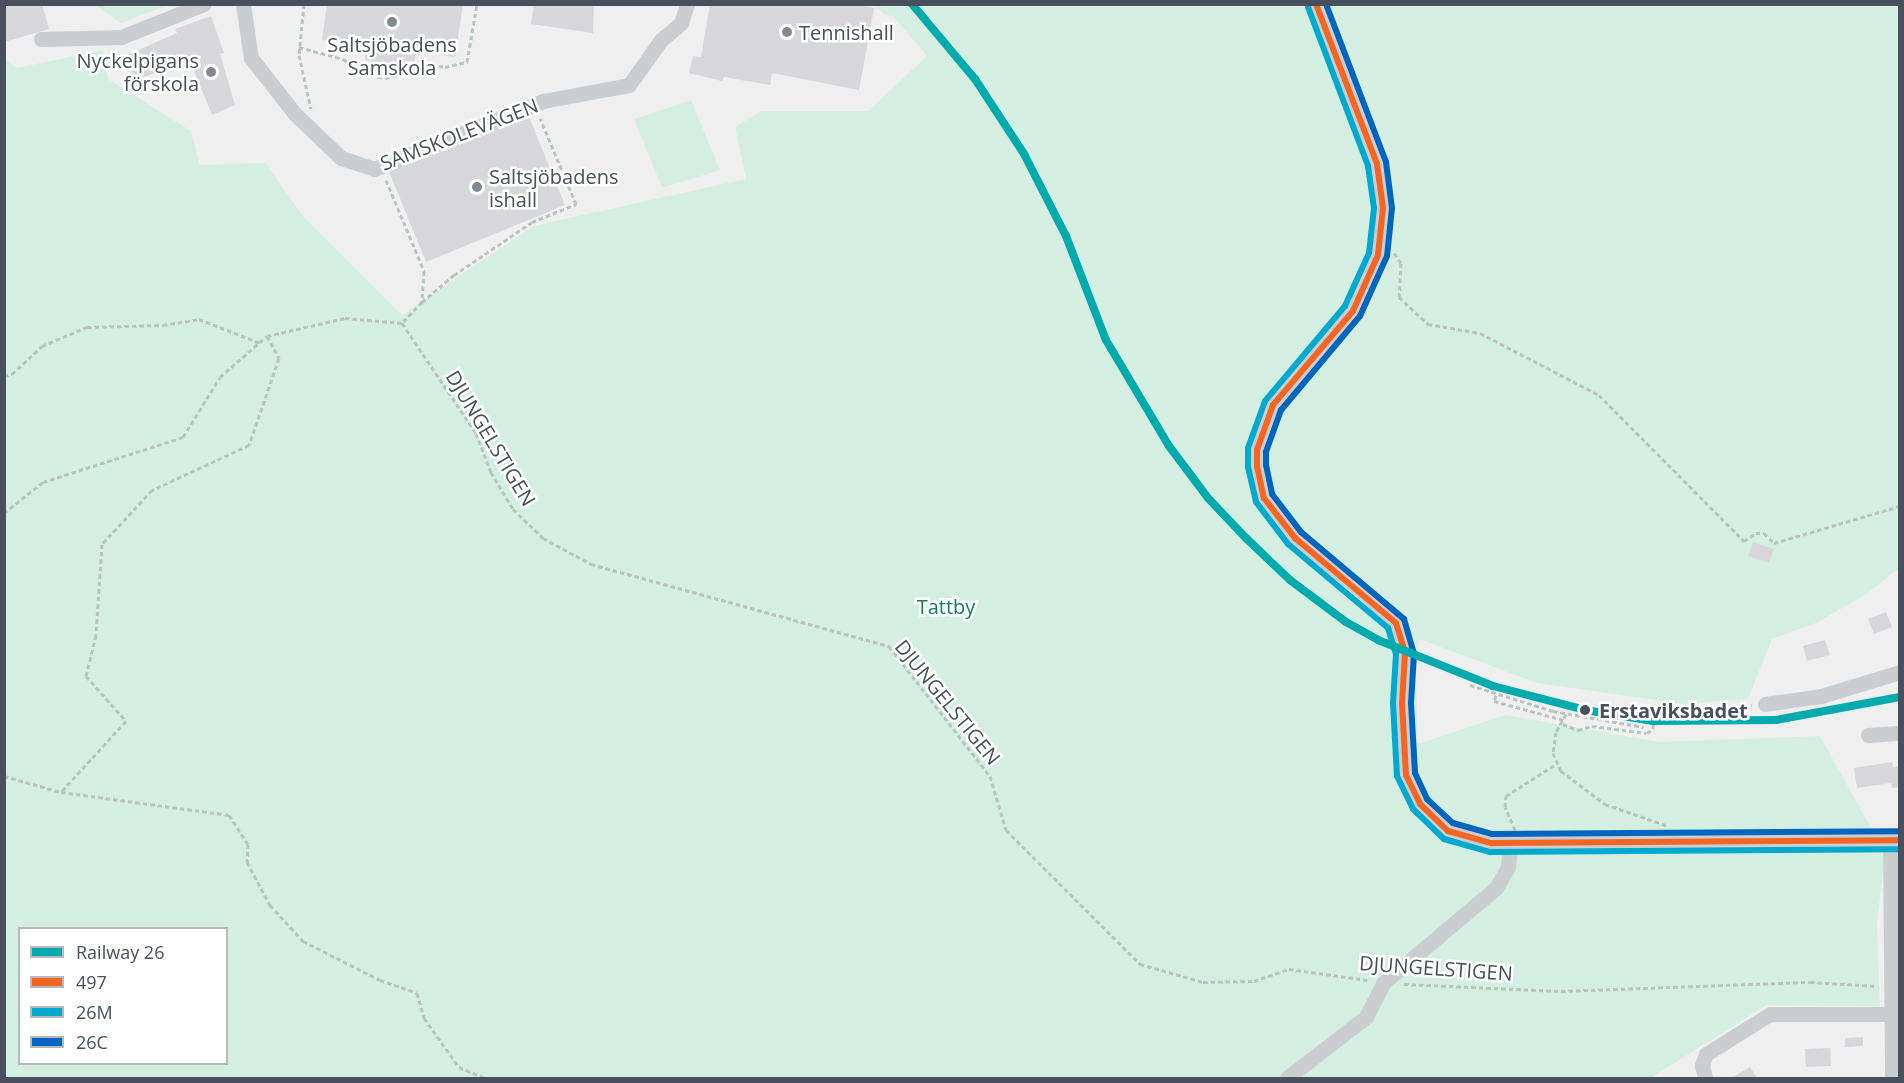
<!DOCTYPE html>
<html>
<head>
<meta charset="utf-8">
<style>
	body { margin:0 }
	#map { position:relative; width:1904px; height:1083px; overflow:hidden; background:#f0efef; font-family:"Open Sans",sans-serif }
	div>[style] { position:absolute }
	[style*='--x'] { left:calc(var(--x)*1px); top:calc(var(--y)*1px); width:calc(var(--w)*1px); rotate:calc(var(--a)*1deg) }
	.green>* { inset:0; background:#d4efe1 }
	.building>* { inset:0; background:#d7d7d9 }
	.path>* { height:3px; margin-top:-1.5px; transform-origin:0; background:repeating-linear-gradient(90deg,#b8c4c1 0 4.5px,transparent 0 7.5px) }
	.minor>* { height:15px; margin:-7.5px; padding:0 7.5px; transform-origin:7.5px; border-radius:7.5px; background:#cbced0 }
	.bus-1>* { height:6px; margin:-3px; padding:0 3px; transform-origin:3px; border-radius:3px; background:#f26522 }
	.bus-2>* { height:6px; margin:-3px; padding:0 3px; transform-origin:3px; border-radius:3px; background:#00a9ce }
	.bus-3>* { height:6px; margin:-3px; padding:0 3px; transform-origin:3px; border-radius:3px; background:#0065bd }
	.rail-1>* { height:8px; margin:-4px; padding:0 4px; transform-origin:4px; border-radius:4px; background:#00aaad }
	.dots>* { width:16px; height:16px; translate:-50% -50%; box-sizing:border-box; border:3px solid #fff; border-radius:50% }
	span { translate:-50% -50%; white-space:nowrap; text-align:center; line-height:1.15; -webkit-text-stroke:5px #fff; paint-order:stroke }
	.poi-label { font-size:20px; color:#47505c }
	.left { translate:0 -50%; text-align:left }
	.right { translate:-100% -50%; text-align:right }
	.street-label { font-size:20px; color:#47505c }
	.park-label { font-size:20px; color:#177e54 }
	.stop-label { font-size:20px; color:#47505c; font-weight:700 }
	.frame { position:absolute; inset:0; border:6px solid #47505c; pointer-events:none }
	.legend { position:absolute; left:18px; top:927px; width:210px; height:138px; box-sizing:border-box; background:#fff; border:2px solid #b5b9be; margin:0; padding:8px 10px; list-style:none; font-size:18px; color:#47505c }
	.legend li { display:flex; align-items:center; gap:12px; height:30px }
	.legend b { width:30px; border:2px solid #b5b9be }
</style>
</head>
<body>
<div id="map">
	<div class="green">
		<i style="clip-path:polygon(95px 5px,168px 5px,121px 23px)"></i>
		<i style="clip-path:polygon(evenodd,873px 5px,1899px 5px,1899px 568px,1865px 595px,1816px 623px,1772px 639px,1748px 699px,1683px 704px,1537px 683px,1419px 639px,1416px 675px,1418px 744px,1505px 715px,1660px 742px,1820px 736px,1885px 853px,1877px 924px,1880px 1006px,1767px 1005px,1651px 1078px,5px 1078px,4px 59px,17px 68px,103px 50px,108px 79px,191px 131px,200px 165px,266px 163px,302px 215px,402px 315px,533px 226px,746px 179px,735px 127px,761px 111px,868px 111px,927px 56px,893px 16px,885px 15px,873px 5px,20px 928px,226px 928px,226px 1064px,20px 1064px,20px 928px)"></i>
		<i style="clip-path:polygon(691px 100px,720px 170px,662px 188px,634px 119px)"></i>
	</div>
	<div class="building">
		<i style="clip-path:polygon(12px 4px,42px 4px,49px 29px,4px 42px,4px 7px)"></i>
		<i style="clip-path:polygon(327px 4px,463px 4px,455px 57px,416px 52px,414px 67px,391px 73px,378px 68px,365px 59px,367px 46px,322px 40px)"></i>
		<i style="clip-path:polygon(534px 4px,594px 4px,593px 33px,531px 24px)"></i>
		<i style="clip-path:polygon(710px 4px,854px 4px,874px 8px,859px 90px,772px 73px,770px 85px,724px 77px,722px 81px,689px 73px,693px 56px,701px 57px)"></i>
		<i style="clip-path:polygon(211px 16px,224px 53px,220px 54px,235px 105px,212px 115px,190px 61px,134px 80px,127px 55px,177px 33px,175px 29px)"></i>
		<i style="clip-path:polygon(527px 112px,565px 205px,426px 262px,388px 169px)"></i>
		<i style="clip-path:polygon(1753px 542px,1774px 549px,1769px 563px,1748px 556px)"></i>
		<i style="clip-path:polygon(1886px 612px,1892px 627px,1874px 634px,1868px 619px)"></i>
		<i style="clip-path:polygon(1825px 640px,1830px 655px,1807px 661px,1803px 646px)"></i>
		<i style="clip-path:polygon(1892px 762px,1893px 767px,1900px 766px,1900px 787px,1892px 788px,1891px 783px,1857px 788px,1854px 768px)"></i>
		<i style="clip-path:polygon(1863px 1037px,1863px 1046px,1845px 1047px,1845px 1038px)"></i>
		<i style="clip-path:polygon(1830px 1048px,1831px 1066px,1806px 1067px,1805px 1049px)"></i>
		<i style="clip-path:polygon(1750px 1067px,1757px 1078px,1731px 1078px)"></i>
	</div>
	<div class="path">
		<i style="--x:304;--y:4;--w:51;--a:95.6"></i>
		<i style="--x:299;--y:55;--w:55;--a:77.5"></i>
		<i style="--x:299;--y:47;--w:46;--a:15.3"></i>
		<i style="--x:343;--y:59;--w:24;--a:35"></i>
		<i style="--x:363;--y:73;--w:23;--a:13"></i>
		<i style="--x:385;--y:78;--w:29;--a:-12"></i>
		<i style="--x:413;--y:72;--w:13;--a:-32"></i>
		<i style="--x:424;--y:65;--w:21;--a:5"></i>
		<i style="--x:445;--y:67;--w:23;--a:-13"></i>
		<i style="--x:467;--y:62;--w:59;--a:-80.2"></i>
		<i style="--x:386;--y:180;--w:99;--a:67.3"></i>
		<i style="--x:424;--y:271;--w:31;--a:94"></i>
		<i style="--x:422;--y:302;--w:29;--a:134"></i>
		<i style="--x:402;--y:323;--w:133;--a:56.1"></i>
		<i style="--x:476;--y:433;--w:42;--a:69"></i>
		<i style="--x:491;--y:472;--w:43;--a:59.3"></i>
		<i style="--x:513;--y:509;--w:42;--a:44"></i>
		<i style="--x:543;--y:538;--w:55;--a:28.4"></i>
		<i style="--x:591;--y:564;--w:309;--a:15.4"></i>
		<i style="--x:889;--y:646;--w:165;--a:52.2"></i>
		<i style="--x:990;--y:776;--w:56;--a:73.5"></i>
		<i style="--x:1006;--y:830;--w:190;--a:45"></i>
		<i style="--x:1140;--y:964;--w:66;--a:15.9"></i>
		<i style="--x:1203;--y:982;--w:51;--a:-1.1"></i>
		<i style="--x:1254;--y:981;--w:37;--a:-19"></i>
		<i style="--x:1289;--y:969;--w:79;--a:8"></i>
		<i style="--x:1394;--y:253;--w:12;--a:55"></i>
		<i style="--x:1401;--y:263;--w:34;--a:93"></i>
		<i style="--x:1399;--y:297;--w:40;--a:43"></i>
		<i style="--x:1428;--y:324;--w:53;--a:9.8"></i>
		<i style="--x:1480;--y:333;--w:134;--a:27.5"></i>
		<i style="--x:1599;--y:395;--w:206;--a:45.2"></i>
		<i style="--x:1744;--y:541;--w:14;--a:-34"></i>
		<i style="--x:1756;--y:533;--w:8;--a:0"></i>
		<i style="--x:1764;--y:533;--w:14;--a:45"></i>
		<i style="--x:1774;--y:543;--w:131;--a:-16.4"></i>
		<i style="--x:422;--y:302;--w:42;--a:-40.2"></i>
		<i style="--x:454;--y:275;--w:94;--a:-34.2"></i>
		<i style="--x:532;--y:222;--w:48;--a:-22.2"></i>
		<i style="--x:576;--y:204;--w:93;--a:-112.7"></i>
		<i style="--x:267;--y:336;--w:25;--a:61"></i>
		<i style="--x:279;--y:358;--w:92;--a:109"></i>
		<i style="--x:249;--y:445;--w:107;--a:155.1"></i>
		<i style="--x:152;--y:490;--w:74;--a:132.8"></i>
		<i style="--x:102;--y:544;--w:91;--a:93.8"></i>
		<i style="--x:96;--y:635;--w:42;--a:103.7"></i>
		<i style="--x:86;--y:676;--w:60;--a:48.4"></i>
		<i style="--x:126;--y:721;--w:96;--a:132.5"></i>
		<i style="--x:61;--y:792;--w:170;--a:7.8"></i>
		<i style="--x:229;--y:815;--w:35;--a:57"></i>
		<i style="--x:248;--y:844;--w:18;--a:93"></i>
		<i style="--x:247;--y:862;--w:49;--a:61.9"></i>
		<i style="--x:270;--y:905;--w:49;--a:47.5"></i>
		<i style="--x:303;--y:941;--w:86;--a:26.9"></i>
		<i style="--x:380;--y:980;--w:39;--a:19"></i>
		<i style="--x:417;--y:993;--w:26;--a:74"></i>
		<i style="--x:424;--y:1018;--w:60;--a:54.5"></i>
		<i style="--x:459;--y:1067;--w:28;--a:23"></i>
		<i style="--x:4;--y:376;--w:8;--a:-14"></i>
		<i style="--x:12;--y:374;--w:41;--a:-43"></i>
		<i style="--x:42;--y:346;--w:49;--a:-22.9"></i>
		<i style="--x:87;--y:327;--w:76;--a:-1.5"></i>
		<i style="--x:163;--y:325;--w:36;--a:-9"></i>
		<i style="--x:199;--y:319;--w:66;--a:21.5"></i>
		<i style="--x:4;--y:513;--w:50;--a:-38.5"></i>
		<i style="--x:43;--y:482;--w:147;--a:-17.8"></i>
		<i style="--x:183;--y:437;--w:70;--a:-58.3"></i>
		<i style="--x:220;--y:377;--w:62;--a:-41.1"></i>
		<i style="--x:267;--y:336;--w:80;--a:-13"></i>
		<i style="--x:345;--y:318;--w:57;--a:5"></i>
		<i style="--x:1470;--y:685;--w:87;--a:17.4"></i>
		<i style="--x:1553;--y:711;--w:92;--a:10"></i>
		<i style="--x:1496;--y:695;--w:6;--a:108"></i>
		<i style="--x:1494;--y:701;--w:73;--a:15.2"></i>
		<i style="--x:1566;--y:714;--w:21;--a:119"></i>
		<i style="--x:1556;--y:732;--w:21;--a:98"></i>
		<i style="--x:1553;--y:753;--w:20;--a:66"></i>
		<i style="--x:1561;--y:771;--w:55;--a:36.9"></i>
		<i style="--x:1605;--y:804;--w:67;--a:19.2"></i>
		<i style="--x:1563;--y:724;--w:16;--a:22"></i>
		<i style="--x:1578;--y:730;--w:15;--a:-16"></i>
		<i style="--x:1592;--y:726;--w:55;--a:7.3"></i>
		<i style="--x:1647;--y:733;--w:7;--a:-34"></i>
		<i style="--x:1653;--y:729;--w:18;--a:-87"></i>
		<i style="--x:1654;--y:711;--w:98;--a:-3.5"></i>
		<i style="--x:4;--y:776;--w:59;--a:15.7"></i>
		<i style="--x:1515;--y:830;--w:25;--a:-113"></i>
		<i style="--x:1505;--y:807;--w:11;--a:-85"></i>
		<i style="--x:1506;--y:796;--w:59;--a:-32.6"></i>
		<i style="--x:1404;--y:984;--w:157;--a:2.6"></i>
		<i style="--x:1561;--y:991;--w:249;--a:-2.1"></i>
		<i style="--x:1810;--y:982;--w:67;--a:3.4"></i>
	</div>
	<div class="minor">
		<i style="--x:243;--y:4;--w:55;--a:81.6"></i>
		<i style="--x:251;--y:58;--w:71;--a:51.8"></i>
		<i style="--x:295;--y:114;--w:64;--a:43.7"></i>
		<i style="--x:341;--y:158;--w:35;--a:18"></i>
		<i style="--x:374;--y:169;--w:182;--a:-21.9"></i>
		<i style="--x:543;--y:101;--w:87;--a:-10.5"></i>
		<i style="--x:629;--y:85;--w:55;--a:-54.6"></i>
		<i style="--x:661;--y:40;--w:26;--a:-40"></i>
		<i style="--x:681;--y:23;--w:20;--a:-72"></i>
		<i style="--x:1316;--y:4;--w:171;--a:69.1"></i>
		<i style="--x:1377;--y:164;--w:44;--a:82.2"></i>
		<i style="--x:1383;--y:208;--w:47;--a:96.1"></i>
		<i style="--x:1378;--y:255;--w:61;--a:114.1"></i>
		<i style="--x:1353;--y:311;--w:123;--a:130.4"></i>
		<i style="--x:1273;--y:405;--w:48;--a:109.6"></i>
		<i style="--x:1257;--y:450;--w:16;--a:90"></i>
		<i style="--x:1257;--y:466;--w:33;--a:78"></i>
		<i style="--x:1264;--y:498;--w:51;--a:52.2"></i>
		<i style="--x:1295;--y:538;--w:85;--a:38.3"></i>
		<i style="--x:1362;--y:591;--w:47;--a:43.3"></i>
		<i style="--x:1396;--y:623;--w:31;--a:73"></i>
		<i style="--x:1405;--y:653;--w:50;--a:93.4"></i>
		<i style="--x:1402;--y:703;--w:72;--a:86.8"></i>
		<i style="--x:1406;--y:775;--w:32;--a:64"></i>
		<i style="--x:1420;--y:804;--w:39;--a:44"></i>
		<i style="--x:1448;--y:831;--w:45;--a:15.6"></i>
		<i style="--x:1491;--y:843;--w:409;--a:-0.4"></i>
		<i style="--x:41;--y:39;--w:80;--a:-1.4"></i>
		<i style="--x:121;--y:37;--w:89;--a:-21.7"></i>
		<i style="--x:1765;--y:704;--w:57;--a:-8.1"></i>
		<i style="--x:1821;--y:696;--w:83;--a:-16.9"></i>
		<i style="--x:1868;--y:735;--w:32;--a:-4"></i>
		<i style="--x:1890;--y:841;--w:237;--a:89.5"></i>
		<i style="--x:1287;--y:1078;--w:100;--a:-37.7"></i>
		<i style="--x:1366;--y:1017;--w:38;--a:-63"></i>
		<i style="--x:1383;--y:983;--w:148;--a:-40.1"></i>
		<i style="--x:1496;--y:888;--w:24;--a:-60"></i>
		<i style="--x:1508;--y:867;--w:23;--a:-85"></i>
		<i style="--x:1705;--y:1078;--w:13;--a:-103"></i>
		<i style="--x:1702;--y:1065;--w:12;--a:-70"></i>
		<i style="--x:1706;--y:1054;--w:75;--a:-32"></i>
		<i style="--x:1770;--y:1014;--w:122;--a:0"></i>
	</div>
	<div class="bus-1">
		<i style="--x:1316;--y:4;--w:171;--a:69.1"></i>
		<i style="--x:1377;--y:164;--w:44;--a:82.2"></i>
		<i style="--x:1383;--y:208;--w:47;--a:96.1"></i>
		<i style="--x:1378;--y:255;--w:61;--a:114.1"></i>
		<i style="--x:1353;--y:311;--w:123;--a:130.4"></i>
		<i style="--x:1273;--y:405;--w:48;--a:109.6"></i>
		<i style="--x:1257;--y:450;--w:16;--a:90"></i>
		<i style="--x:1257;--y:466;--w:33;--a:78"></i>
		<i style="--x:1264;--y:498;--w:51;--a:52.2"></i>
		<i style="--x:1295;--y:538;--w:132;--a:40.1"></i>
		<i style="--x:1396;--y:623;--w:31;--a:73"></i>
		<i style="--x:1405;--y:653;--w:50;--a:93.4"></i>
		<i style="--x:1402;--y:703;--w:72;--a:86.8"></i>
		<i style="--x:1406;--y:775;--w:32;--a:64"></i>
		<i style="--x:1420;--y:804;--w:39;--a:44"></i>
		<i style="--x:1448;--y:831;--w:45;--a:15.6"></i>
		<i style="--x:1491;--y:843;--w:409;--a:-0.4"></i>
	</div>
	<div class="bus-2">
		<i style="--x:1308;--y:7;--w:170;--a:69.3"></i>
		<i style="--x:1368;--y:166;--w:42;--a:81.9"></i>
		<i style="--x:1374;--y:208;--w:45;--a:96.3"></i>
		<i style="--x:1369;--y:253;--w:58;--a:114.4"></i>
		<i style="--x:1345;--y:306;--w:124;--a:130.1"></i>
		<i style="--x:1265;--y:401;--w:50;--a:109.9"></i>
		<i style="--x:1248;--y:448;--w:19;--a:90"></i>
		<i style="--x:1248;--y:467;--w:36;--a:77"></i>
		<i style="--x:1256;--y:502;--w:53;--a:52.7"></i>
		<i style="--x:1288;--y:544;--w:131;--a:40"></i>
		<i style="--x:1388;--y:628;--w:27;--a:73"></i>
		<i style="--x:1396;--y:654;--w:49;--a:93.5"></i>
		<i style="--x:1393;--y:703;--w:73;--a:86.9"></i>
		<i style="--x:1397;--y:776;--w:37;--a:64"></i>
		<i style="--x:1413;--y:809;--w:43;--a:44.1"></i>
		<i style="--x:1444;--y:839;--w:48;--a:15.8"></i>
		<i style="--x:1490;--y:852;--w:410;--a:-0.4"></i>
	</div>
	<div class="bus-3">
		<i style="--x:1326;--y:4;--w:169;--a:69.2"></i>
		<i style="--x:1386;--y:162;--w:46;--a:82.6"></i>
		<i style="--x:1392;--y:208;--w:48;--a:95.9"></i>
		<i style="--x:1387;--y:256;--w:66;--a:114.2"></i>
		<i style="--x:1360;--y:316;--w:123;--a:130"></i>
		<i style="--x:1281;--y:410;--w:45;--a:109.7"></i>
		<i style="--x:1266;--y:452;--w:13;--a:90"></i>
		<i style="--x:1266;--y:465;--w:30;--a:78"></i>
		<i style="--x:1272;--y:494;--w:48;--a:52.7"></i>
		<i style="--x:1301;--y:532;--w:135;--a:40.2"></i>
		<i style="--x:1404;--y:619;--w:35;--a:74"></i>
		<i style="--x:1414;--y:653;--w:50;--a:93.4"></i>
		<i style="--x:1411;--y:703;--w:70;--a:86.7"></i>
		<i style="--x:1415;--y:773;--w:29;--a:65"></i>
		<i style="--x:1427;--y:799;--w:35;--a:43"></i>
		<i style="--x:1453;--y:823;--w:41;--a:15.8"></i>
		<i style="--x:1492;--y:834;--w:408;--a:-0.4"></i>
	</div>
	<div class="rail-1">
		<i style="--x:912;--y:4;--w:98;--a:50"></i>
		<i style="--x:975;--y:79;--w:90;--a:56.8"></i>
		<i style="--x:1024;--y:154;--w:92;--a:62.9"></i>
		<i style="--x:1066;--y:236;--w:111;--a:69"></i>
		<i style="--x:1106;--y:340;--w:123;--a:59.3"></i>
		<i style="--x:1169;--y:446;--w:65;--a:53.1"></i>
		<i style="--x:1208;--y:498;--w:55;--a:46.5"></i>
		<i style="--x:1246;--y:538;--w:61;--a:43.7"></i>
		<i style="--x:1290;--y:580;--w:70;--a:36.9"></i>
		<i style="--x:1346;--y:622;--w:37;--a:29"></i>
		<i style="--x:1378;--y:640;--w:124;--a:21.8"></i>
		<i style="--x:1493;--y:686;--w:95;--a:14.6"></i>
		<i style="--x:1585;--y:710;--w:69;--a:9.2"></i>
		<i style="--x:1653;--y:721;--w:123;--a:-0.5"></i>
		<i style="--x:1776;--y:720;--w:126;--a:-10.5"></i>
	</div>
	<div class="dots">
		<i style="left:392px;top:22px;background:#82888f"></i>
		<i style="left:787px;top:32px;background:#82888f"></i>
		<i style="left:211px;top:72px;background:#82888f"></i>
		<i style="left:477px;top:187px;background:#82888f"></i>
		<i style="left:1585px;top:710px;background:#47505c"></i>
	</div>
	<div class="poi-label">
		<span class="left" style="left:799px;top:32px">Tennishall</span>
		<span style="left:392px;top:56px">Saltsjöbadens<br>Samskola</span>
		<span class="right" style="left:199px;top:72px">Nyckelpigans<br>förskola</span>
		<span class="left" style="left:489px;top:188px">Saltsjöbadens<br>ishall</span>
	</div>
	<div class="street-label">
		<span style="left:459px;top:134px;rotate:-21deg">SAMSKOLEVÄGEN</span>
		<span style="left:491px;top:438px;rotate:59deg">DJUNGELSTIGEN</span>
		<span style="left:948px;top:702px;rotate:51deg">DJUNGELSTIGEN</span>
		<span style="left:1436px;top:968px;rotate:4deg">DJUNGELSTIGEN</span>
	</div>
	<div class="park-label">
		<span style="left:946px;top:606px">Tattby</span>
	</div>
	<div class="stop-label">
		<span class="left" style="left:1599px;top:710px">Erstaviksbadet</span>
	</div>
	<div class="frame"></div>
	<ul class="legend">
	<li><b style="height:8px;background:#00aaad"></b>Railway 26</li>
	<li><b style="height:8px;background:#f26522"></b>497</li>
	<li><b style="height:8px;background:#00a9ce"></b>26M</li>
	<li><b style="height:8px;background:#0065bd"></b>26C</li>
	</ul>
</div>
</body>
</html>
